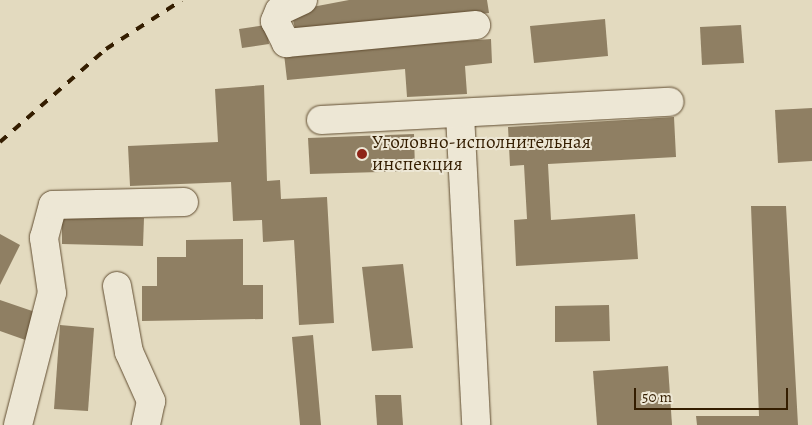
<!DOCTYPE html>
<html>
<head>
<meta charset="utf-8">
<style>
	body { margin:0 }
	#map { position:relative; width:812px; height:425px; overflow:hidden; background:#e3dabf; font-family:Alegreya,serif }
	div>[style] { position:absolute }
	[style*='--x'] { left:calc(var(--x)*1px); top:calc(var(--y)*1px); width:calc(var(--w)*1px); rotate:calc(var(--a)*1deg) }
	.building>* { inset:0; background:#8f7f63 }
	.roads { filter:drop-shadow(0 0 1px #604c30) drop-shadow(0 0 1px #604c30) }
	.minor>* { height:28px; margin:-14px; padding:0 14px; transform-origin:14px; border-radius:14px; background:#ede7d5 }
	.rail>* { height:4px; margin-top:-2px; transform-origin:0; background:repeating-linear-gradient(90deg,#341d00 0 9px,transparent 0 18px) }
	.dots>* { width:14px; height:14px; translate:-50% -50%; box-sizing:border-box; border:2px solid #ede7d5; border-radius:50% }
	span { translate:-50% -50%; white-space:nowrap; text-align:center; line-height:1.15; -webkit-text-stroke:4px #ede7d5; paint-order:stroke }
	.poi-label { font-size:19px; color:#341d00 }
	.left { translate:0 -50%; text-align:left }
	.scale { position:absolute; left:634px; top:388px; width:154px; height:22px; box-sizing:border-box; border:2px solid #341d00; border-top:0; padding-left:6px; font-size:15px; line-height:18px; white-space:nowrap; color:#341d00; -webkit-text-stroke:4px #ede7d5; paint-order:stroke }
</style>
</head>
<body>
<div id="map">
	<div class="building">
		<i style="clip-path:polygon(349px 0,487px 0,489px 13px,296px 33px,291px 11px)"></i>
		<i style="clip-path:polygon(605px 19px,608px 56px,534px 63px,530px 26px)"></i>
		<i style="clip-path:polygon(266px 25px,269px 44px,242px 48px,239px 29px)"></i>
		<i style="clip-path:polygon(741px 25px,744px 63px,702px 65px,700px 27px)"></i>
		<i style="clip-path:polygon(491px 39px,492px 63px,465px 66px,467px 94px,407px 97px,405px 69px,287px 80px,284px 54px)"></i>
		<i style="clip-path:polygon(264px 85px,267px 181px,280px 180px,281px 199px,327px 197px,334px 323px,299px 325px,294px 240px,263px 242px,262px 220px,233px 221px,231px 182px,130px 186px,128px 146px,218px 142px,215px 89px)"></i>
		<i style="clip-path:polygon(812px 108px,812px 161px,778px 163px,775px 110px)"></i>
		<i style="clip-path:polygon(674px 117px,676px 157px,548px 164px,551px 220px,635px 214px,638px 259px,516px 266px,514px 220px,527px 219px,524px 165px,510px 166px,508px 127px)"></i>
		<i style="clip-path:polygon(414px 134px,415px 171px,310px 174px,308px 138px)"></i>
		<i style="clip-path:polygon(751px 206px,786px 206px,798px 425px,697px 425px,696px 416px,759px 416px)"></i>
		<i style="clip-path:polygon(62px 216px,144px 218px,143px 246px,62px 244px)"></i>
		<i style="clip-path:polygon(0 234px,20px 245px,0 285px)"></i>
		<i style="clip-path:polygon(243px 239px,243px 285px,263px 285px,263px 319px,142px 321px,142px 286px,157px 286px,157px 257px,186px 257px,186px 240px)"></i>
		<i style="clip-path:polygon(403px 264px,413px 348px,372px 351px,362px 267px)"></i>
		<i style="clip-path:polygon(0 300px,41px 314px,31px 342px,0 331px)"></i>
		<i style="clip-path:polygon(609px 305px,610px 341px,555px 342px,555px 306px)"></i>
		<i style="clip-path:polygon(60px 325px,94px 328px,88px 411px,54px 409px)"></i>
		<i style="clip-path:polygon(313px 335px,321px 425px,300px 425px,292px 337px)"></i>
		<i style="clip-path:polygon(668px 366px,672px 425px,597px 425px,593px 371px)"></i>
		<i style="clip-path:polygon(375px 395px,401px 395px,403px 425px,377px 425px)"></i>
	</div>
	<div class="roads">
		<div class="minor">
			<i style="--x:303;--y:0;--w:26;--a:155"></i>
			<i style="--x:279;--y:11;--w:11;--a:112"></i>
			<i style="--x:275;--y:21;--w:25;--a:63"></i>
			<i style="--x:286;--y:43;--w:191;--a:-5.4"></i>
			<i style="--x:460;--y:115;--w:310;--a:87"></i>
			<i style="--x:321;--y:120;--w:349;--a:-3"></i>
			<i style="--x:117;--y:286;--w:67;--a:79.7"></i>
			<i style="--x:129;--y:352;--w:54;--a:65.8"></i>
			<i style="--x:151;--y:401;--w:25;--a:102"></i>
			<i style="--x:18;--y:425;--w:136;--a:-75.6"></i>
			<i style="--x:52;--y:293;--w:56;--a:-98.3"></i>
			<i style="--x:44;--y:238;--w:34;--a:-75"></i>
			<i style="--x:53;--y:205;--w:131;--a:-1.3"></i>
		</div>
	</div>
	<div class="rail">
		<i style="--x:0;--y:142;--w:141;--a:-41.3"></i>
		<i style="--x:106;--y:49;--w:90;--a:-32.8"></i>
	</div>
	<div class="dots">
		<i style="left:362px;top:154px;background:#8f2418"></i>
	</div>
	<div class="poi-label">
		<span class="left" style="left:372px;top:154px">Уголовно-исполнительная<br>инспекция</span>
	</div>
	<div class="scale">50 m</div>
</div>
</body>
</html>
